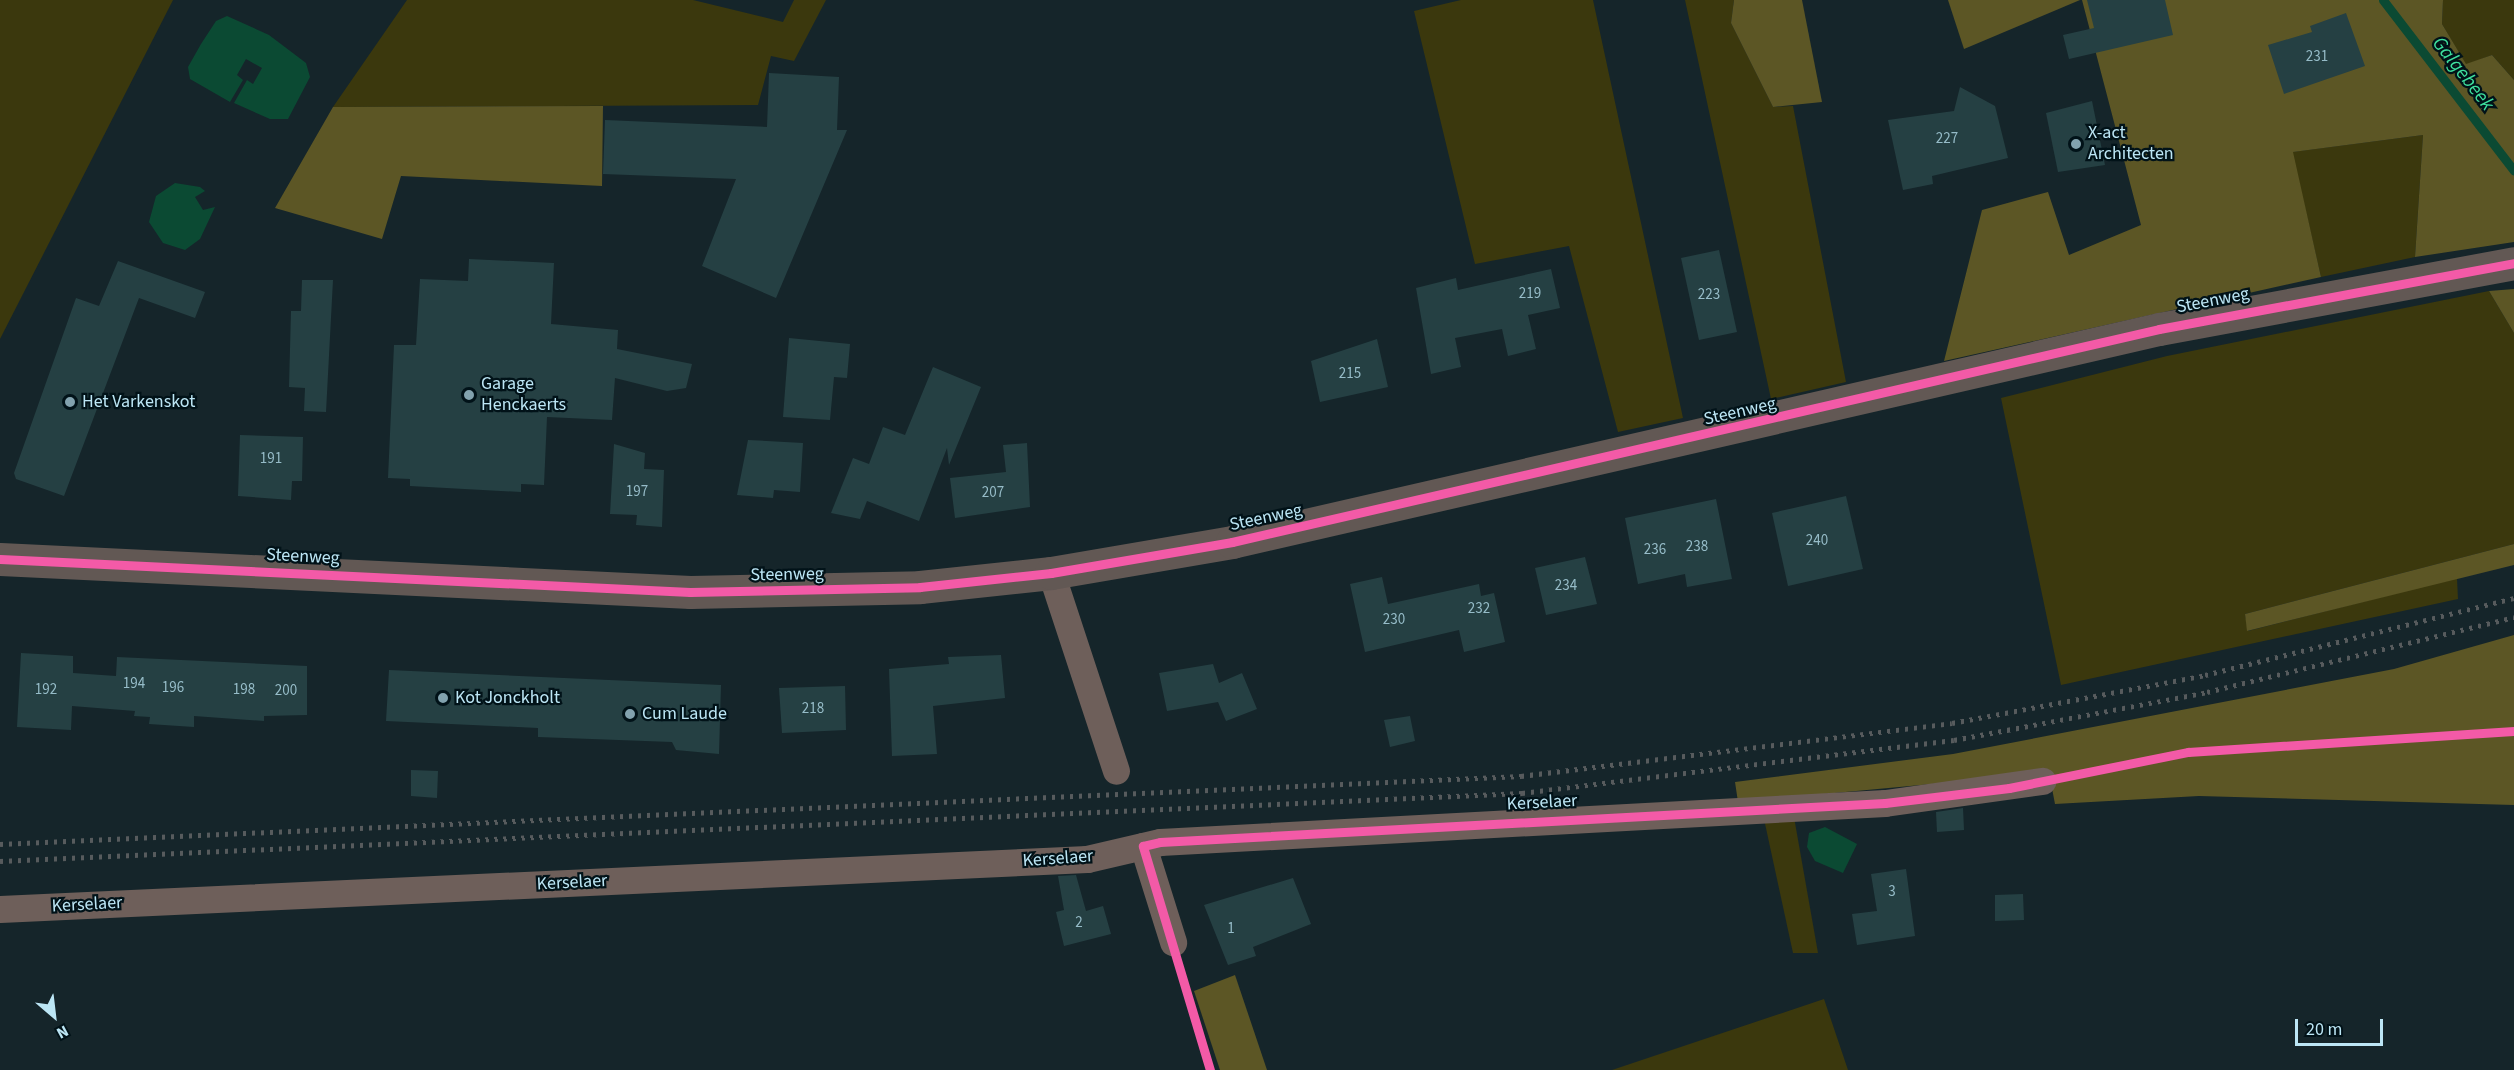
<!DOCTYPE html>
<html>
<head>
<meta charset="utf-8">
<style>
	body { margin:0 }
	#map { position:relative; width:2514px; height:1070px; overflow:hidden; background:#15252a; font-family:"Source Sans 3",sans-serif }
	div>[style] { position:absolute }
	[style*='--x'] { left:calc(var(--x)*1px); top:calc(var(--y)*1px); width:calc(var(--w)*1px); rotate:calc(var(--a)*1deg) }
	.green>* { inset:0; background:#3b380d }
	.forest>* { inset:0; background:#5c5625 }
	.water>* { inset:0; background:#0b4a33 }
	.stream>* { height:9px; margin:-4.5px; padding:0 4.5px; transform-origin:4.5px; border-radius:4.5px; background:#0b4a33 }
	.building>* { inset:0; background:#254043 }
	.street>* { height:27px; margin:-13.5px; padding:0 13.5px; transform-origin:13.5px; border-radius:13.5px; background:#6e5f5a }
	.secondary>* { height:33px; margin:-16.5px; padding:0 16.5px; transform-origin:16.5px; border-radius:16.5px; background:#625854 }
	.rail>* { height:4.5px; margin-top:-2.25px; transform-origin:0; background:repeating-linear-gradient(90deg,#575b5d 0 3px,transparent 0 9px) }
	.cycleway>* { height:9px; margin:-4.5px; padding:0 4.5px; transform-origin:4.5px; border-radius:4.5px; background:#f35aa7 }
	.dots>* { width:16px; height:16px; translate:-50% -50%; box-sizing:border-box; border:3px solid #011218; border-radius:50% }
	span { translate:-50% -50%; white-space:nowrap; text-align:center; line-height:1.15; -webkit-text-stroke:4.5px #011218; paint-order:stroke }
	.number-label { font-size:15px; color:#96bcc8 }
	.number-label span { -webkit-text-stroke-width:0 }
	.poi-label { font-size:18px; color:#bce6f5 }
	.left { translate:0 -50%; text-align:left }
	.street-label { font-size:18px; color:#bce6f5 }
	.water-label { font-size:20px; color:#3edf9d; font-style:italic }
	.north { position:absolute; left:24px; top:986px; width:60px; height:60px; -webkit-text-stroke:4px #011218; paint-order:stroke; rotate:152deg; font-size:16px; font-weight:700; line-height:24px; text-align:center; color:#bce6f5 }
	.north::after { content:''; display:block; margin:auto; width:21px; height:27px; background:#bce6f5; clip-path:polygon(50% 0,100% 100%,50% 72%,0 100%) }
	.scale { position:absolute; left:2295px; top:1019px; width:88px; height:27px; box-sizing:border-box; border:3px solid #bce6f5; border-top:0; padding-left:8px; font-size:18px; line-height:21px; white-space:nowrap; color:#bce6f5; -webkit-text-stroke:4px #011218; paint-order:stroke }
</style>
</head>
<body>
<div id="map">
	<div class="green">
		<i style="clip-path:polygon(0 0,173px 0,0 339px)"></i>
		<i style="clip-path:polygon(407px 0,693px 0,783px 22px,794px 0,826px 0,794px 61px,771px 56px,758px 105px,333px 107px)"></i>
		<i style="clip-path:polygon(1461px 0,1593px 0,1683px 418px,1618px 432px,1569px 246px,1475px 264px,1414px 11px)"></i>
		<i style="clip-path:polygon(1685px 0,1734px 0,1731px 23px,1773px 107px,1793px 106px,1846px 382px,1771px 399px)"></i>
		<i style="clip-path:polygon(2443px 0,2514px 0,2514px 80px,2492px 55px,2466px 65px,2442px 24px)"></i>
		<i style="clip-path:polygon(2423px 135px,2415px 257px,2321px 277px,2292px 152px)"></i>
		<i style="clip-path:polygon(2489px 291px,2514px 333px,2514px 544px,2245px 614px,2248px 631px,2457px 578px,2458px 599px,2061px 685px,2001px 398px,2167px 356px)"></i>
		<i style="clip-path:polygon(1794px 817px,1818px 953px,1793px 953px,1764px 819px)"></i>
		<i style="clip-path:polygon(1824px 999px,1848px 1070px,1611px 1070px,1612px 1070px)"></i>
	</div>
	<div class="forest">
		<i style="clip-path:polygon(1734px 0,1802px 0,1822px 102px,1773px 107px,1731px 23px)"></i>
		<i style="clip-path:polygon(1948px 0,2080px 0,1964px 49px)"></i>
		<i style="clip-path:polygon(2082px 0,2443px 0,2442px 24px,2466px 64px,2492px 55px,2514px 80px,2514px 242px,2415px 257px,2423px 135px,2293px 152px,2321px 277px,1944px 361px,1982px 210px,2048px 192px,2069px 255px,2141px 225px)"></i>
		<i style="clip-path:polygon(603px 106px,602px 186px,401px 176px,382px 239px,275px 208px,333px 107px)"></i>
		<i style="clip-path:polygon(2514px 289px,2514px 333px,2489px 291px)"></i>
		<i style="clip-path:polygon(2514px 544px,2514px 565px,2247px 631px,2245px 614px)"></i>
		<i style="clip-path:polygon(2514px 635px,2514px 805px,2199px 796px,2055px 804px,2049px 773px,1738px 802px,1735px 782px,1953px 754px,2394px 669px)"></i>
		<i style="clip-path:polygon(1235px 975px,1267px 1070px,1220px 1070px,1194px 991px)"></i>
	</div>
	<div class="water">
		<i style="clip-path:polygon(227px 16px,269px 35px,306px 63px,310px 77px,288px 119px,270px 119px,234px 103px,247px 80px,253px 84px,262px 68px,246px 59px,237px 75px,243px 80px,230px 102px,190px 79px,188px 67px,201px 44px,216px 21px)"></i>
		<i style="clip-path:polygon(175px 183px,200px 187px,205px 191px,195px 197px,203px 210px,215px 207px,200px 239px,185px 250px,163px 243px,149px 222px,156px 196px)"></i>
		<i style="clip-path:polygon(1825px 827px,1857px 844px,1843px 873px,1815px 861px,1807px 847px,1809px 833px)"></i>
	</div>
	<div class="stream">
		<i style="--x:2383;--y:0;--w:215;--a:52.5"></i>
	</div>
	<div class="building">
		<i style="clip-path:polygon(2087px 0,2165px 0,2173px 35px,2069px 59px,2063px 35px,2094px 28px)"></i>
		<i style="clip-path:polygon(2346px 13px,2365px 66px,2284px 94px,2268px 45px,2312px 32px,2310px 26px)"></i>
		<i style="clip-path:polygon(769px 73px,839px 77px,837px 130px,847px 130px,776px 298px,702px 266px,736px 179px,603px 174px,605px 120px,767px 127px)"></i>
		<i style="clip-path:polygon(1960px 87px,1995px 106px,2008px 158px,1932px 176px,1933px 184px,1903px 190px,1888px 120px,1954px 111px)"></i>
		<i style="clip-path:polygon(2092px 101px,2105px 165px,2058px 172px,2046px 113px)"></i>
		<i style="clip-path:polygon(1719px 250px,1737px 332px,1699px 340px,1681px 258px)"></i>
		<i style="clip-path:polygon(469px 259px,554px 263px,551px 324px,618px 330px,617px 349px,692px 364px,686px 388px,667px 391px,615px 378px,612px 420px,547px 417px,544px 485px,521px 484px,521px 492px,410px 486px,410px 479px,388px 478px,394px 345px,416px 345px,420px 279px,468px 281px)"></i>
		<i style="clip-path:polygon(118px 261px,205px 292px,195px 318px,139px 298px,64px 496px,16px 479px,14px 473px,76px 298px,99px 306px)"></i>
		<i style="clip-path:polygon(1551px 269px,1560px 308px,1528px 315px,1536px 349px,1508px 356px,1502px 329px,1455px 338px,1461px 367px,1431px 374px,1416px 288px,1456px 278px,1458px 290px)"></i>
		<i style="clip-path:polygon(302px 280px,333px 280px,326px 412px,304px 411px,305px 388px,289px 387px,291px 311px,301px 311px)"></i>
		<i style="clip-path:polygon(789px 338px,850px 344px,847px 378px,834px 377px,830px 420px,783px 417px)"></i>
		<i style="clip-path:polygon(1377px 339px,1388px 387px,1320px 402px,1311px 361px)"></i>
		<i style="clip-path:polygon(933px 367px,981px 387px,949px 465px,947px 448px,919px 521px,867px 501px,860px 519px,831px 513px,853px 458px,869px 464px,883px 427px,905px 435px)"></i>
		<i style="clip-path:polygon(240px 435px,303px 437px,302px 481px,292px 481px,291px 500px,238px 496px)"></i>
		<i style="clip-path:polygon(748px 440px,803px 443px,800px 492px,774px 490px,773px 498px,737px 495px)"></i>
		<i style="clip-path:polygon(1027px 443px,1030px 507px,955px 518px,950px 478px,1006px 472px,1003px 445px)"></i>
		<i style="clip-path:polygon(614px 444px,645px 453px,644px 469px,664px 470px,662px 527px,636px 525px,637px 515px,610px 514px)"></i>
		<i style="clip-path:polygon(1846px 496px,1863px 569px,1788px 586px,1772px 513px)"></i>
		<i style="clip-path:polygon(1716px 499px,1732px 579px,1687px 587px,1685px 574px,1638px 584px,1625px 518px)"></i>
		<i style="clip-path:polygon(1585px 557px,1597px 604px,1546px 615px,1535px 568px)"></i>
		<i style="clip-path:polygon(1382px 577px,1388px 604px,1479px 584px,1481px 596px,1494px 593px,1505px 642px,1464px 652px,1459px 630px,1365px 652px,1350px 584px)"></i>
		<i style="clip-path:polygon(21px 653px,73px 656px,73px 673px,116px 676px,117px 657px,307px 666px,307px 715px,264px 716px,264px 721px,194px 716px,194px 727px,149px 724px,150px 717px,134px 716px,135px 711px,72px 706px,71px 730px,17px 727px)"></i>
		<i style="clip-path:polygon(1001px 655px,1005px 698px,933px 706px,937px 754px,892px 756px,889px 669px,949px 664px,948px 657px)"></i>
		<i style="clip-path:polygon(1213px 664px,1219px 683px,1242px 673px,1257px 709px,1226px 721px,1218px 702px,1167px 711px,1159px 673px)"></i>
		<i style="clip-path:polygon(389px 670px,721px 685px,719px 754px,676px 750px,672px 742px,538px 737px,538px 728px,386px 721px)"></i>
		<i style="clip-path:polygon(845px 686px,846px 730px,782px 733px,779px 688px)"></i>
		<i style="clip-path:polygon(1410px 716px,1415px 741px,1390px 747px,1384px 720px)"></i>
		<i style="clip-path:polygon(411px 770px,438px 771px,437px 798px,411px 796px)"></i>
		<i style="clip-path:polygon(1963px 808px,1964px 830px,1937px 832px,1936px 812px)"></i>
		<i style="clip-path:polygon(1906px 869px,1915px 936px,1857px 945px,1852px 914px,1877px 911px,1871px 874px)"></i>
		<i style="clip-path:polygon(1076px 875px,1086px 911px,1103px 906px,1111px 934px,1064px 946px,1056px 912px,1064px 910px,1058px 876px)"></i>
		<i style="clip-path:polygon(1293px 878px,1311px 924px,1253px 947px,1256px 956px,1228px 965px,1204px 905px)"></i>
		<i style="clip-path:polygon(2023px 894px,2024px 920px,1995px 921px,1995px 895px)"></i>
	</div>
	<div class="street">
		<i style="--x:1051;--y:573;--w:208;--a:71.8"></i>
		<i style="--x:1143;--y:846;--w:101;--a:72.6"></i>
		<i style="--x:0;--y:909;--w:1088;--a:-2.63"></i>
		<i style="--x:1087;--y:859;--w:75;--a:-13.1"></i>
		<i style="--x:1160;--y:842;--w:726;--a:-3.08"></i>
		<i style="--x:1885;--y:803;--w:159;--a:-8"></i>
	</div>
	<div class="secondary">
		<i style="--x:0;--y:559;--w:691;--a:2.74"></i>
		<i style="--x:690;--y:592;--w:230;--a:-1.2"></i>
		<i style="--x:920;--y:587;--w:132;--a:-6.1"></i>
		<i style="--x:1051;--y:573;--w:184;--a:-9.7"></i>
		<i style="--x:1232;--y:542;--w:951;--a:-12.94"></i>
		<i style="--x:2159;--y:329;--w:361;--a:-10.5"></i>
	</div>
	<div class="rail">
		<i style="--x:0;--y:844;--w:1523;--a:-2.56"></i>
		<i style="--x:1521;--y:776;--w:434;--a:-7"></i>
		<i style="--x:1952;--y:723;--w:258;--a:-10.7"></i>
		<i style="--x:2205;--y:675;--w:318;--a:-14"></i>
		<i style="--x:0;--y:861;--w:1524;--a:-2.56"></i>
		<i style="--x:1522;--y:793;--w:435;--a:-7"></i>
		<i style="--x:1954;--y:740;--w:258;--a:-10.7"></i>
		<i style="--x:2207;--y:692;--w:316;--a:-13.7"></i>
	</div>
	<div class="cycleway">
		<i style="--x:0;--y:559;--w:691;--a:2.74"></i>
		<i style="--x:690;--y:592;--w:230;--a:-1.2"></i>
		<i style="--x:920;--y:587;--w:132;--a:-6.1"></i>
		<i style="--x:1051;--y:573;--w:184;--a:-9.7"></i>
		<i style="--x:1232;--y:542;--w:951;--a:-12.94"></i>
		<i style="--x:2159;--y:329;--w:361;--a:-10.5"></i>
		<i style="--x:1210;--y:1070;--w:234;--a:-106.7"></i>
		<i style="--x:1143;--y:846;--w:17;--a:-13"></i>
		<i style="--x:1160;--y:842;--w:726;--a:-3.08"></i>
		<i style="--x:1885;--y:803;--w:125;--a:-6.9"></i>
		<i style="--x:2009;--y:788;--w:183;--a:-11.4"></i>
		<i style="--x:2188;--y:752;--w:327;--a:-3.7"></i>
	</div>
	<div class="dots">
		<i style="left:2076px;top:144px;background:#82a2ae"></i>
		<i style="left:469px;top:395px;background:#82a2ae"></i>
		<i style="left:70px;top:402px;background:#82a2ae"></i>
		<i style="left:443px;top:698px;background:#82a2ae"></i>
		<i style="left:630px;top:714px;background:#82a2ae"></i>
	</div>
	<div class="number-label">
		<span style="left:2317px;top:57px">231</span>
		<span style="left:1947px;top:139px">227</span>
		<span style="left:1530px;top:294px">219</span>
		<span style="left:1709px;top:295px">223</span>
		<span style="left:1350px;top:374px">215</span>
		<span style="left:271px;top:459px">191</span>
		<span style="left:637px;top:492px">197</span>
		<span style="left:993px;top:493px">207</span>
		<span style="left:1817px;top:541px">240</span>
		<span style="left:1697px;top:547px">238</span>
		<span style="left:1655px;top:550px">236</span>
		<span style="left:1566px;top:586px">234</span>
		<span style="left:1479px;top:609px">232</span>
		<span style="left:1394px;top:620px">230</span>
		<span style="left:134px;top:684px">194</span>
		<span style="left:173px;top:688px">196</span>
		<span style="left:46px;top:690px">192</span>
		<span style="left:244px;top:690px">198</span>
		<span style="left:286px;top:691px">200</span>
		<span style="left:813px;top:709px">218</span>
		<span style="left:1892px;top:892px">3</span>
		<span style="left:1079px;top:923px">2</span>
		<span style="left:1231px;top:929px">1</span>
	</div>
	<div class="poi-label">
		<span class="left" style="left:2088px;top:144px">X-act<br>Architecten</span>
		<span class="left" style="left:481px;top:395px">Garage<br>Henckaerts</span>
		<span class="left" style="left:82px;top:402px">Het Varkenskot</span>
		<span class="left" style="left:455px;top:698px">Kot Jonckholt</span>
		<span class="left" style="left:642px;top:714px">Cum Laude</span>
	</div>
	<div class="street-label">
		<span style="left:2213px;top:301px;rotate:-11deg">Steenweg</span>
		<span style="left:1740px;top:412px;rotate:-13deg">Steenweg</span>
		<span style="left:1266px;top:518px;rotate:-12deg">Steenweg</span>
		<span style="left:303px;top:557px;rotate:3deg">Steenweg</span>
		<span style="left:787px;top:575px;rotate:-1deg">Steenweg</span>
		<span style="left:1542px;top:803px;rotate:-3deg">Kerselaer</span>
		<span style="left:1058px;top:859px;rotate:-4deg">Kerselaer</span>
		<span style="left:572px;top:883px;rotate:-3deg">Kerselaer</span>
		<span style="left:87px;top:905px;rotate:-3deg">Kerselaer</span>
	</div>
	<div class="water-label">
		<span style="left:2463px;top:74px;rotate:52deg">Galgebeek</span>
	</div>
	<div class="north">N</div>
	<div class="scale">20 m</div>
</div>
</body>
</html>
